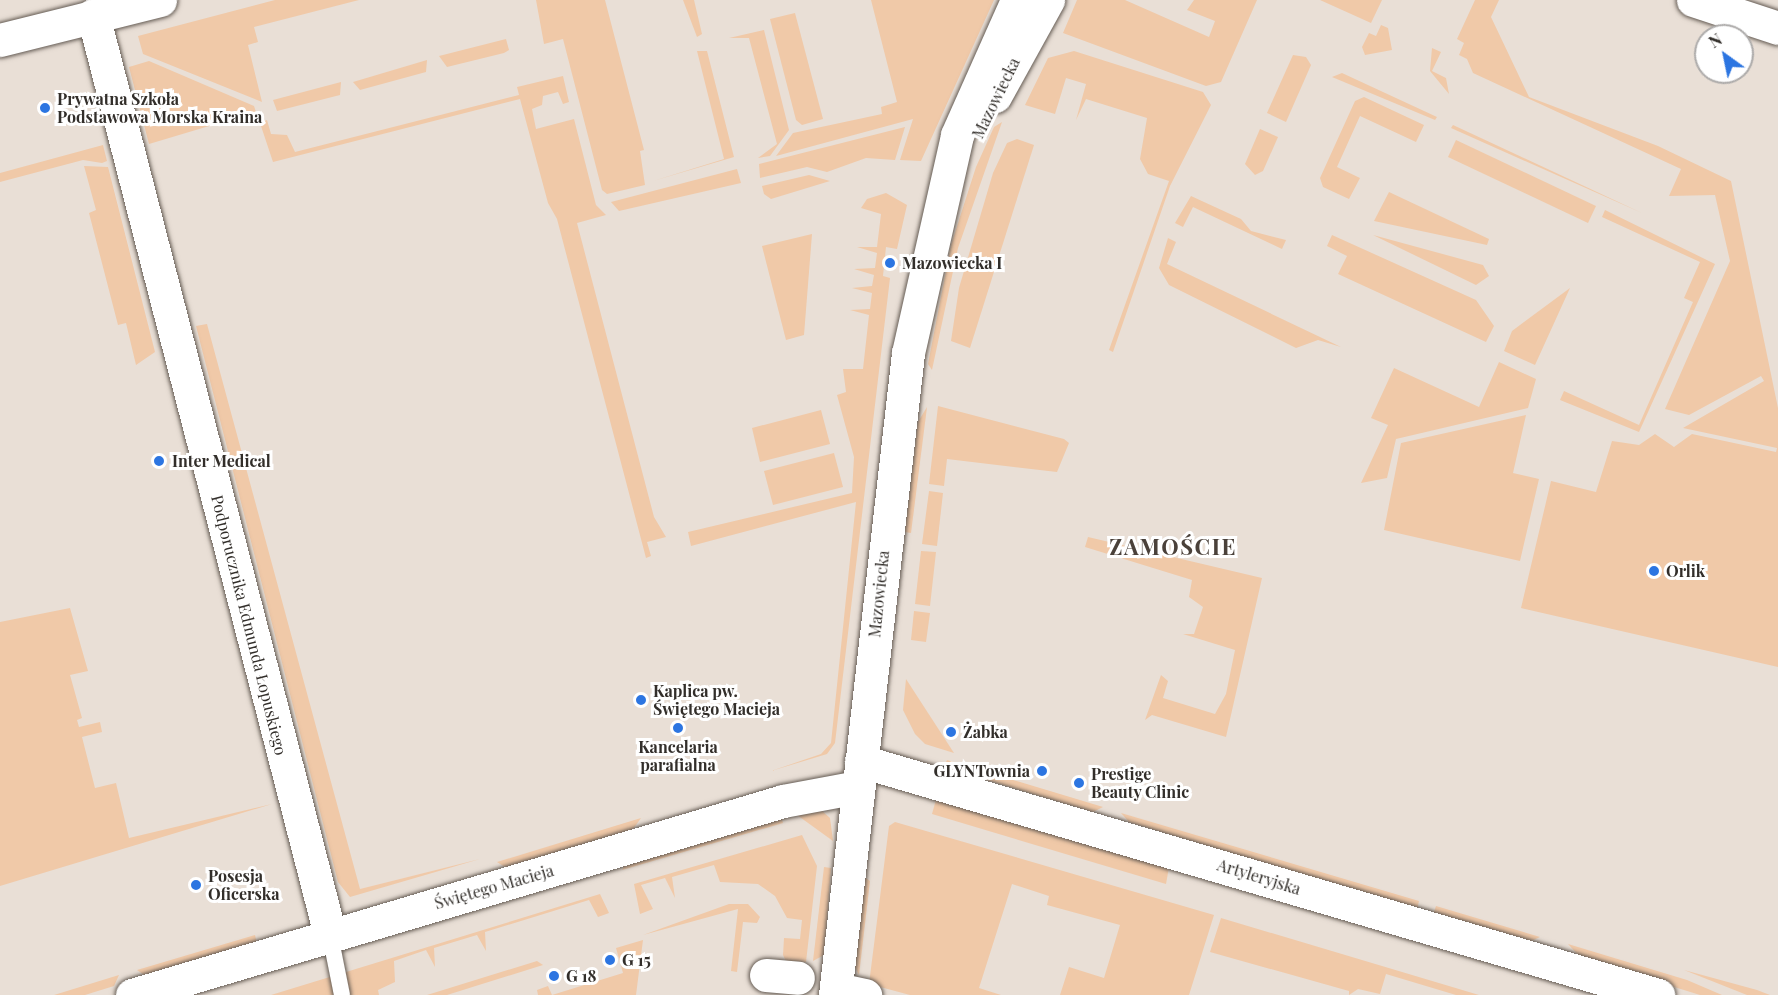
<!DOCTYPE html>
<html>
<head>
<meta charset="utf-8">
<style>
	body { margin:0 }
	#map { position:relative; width:1778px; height:995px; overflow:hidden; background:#e9dfd6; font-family:"Playfair Display",serif }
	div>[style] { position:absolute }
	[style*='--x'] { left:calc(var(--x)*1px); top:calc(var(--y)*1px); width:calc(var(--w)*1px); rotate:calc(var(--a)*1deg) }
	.green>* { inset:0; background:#f0c9a8 }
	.roads { filter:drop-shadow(0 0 2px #645b53) drop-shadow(0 0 2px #645b53) }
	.lane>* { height:16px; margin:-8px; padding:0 8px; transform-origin:8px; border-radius:8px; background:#fff }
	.street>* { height:33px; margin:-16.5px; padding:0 16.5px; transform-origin:16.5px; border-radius:16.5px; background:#fff }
	.secondary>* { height:33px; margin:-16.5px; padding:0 16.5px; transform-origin:16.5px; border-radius:16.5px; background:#fff }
	.dots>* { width:16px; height:16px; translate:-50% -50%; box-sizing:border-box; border:3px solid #fff; border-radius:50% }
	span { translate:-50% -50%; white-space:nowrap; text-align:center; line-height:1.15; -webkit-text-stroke:6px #fff; paint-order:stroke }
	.street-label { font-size:16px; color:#322e2a }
	.poi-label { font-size:16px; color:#322e2a; font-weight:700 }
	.left { translate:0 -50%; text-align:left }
	.right { translate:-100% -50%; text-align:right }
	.district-label { font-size:22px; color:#4a413a; font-weight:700; letter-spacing:1.5px }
	.north { position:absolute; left:1694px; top:24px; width:60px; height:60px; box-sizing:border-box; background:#fff; border:2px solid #adabaa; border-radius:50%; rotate:327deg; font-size:16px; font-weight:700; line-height:24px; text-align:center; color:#322e2a }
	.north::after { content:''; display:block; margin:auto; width:21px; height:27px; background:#2c75e1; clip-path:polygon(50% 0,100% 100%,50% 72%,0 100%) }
</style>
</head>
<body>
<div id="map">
	<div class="green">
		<i style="clip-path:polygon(275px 0,359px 0,254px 27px,258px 42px,248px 45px,262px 102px,143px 54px,138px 36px)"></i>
		<i style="clip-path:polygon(536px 0,605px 0,644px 150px,640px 151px,645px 185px,607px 194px,602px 190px,563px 39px,544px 44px)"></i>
		<i style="clip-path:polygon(683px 0,694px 0,702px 34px,697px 37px)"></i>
		<i style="clip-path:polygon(871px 0,994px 0,921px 161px,900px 160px,913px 119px,776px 156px,793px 133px,882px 114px,881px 107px,897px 102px)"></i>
		<i style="clip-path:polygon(1077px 0,1125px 0,1209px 37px,1215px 21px,1187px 10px,1194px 0,1257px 0,1221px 82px,1206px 86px,1063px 33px)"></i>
		<i style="clip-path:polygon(1320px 0,1382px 0,1371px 23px)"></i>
		<i style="clip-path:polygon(1475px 0,1499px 0,1491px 17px,1529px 97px,1658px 146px,1731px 181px,1778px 408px,1778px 667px,1521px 608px,1551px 481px,1596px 492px,1612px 441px,1639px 445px,1655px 434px,1674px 447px,1692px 434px,1776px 452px,1777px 448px,1683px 428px,1764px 381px,1761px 376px,1689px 415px,1665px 409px,1730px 261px,1715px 195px,1669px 196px,1681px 169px,1473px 73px,1467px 59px,1459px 55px,1464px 43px,1457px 39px)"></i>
		<i style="clip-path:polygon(795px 13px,823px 119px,802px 125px,796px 120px,770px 19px)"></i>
		<i style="clip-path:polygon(1381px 25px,1388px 28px,1392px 50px,1365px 55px,1362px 47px,1369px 33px,1376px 36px)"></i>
		<i style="clip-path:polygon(764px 30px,789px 130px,770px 156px,758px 158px,777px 144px,749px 38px,729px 38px)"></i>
		<i style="clip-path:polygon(506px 39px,509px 50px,504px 53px,447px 67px,439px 56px)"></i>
		<i style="clip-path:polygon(1432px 48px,1441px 52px,1432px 71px,1446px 78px,1449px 94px,1430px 71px)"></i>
		<i style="clip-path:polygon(697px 51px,707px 51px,734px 157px,653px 181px,724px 159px)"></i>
		<i style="clip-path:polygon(1074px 51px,1203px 92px,1211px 105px,1170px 186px,1113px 352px,1109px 350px,1169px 181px,1148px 174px,1140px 159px,1147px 118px,1086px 99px,1076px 120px,1086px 84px,1066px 78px,1055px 114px,1025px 105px,1048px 58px)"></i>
		<i style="clip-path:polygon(1293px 55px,1306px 57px,1311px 65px,1286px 122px,1267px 113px)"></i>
		<i style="clip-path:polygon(427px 60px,426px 72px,360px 90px,353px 82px)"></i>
		<i style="clip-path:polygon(149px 61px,254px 106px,256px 112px,149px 144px,129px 67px)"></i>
		<i style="clip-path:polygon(1342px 73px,1437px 117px,1435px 120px,1332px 77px)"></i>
		<i style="clip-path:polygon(563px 76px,569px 102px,563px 104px,558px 92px,543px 96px,542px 105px,532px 109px,536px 129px,574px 119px,596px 205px,606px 215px,577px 223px,654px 517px,666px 537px,647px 542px,651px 556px,646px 558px,557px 219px,548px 203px,520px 99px,273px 162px,260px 123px,267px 120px,271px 134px,287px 135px,295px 152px,519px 95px,517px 87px)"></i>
		<i style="clip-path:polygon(341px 82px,340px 95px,277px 111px,273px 100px)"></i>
		<i style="clip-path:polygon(1364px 97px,1424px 125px,1416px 142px,1360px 116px,1337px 167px,1360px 178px,1349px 199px,1323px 187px,1320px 178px,1355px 101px)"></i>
		<i style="clip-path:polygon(1002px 122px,958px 248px,932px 370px,928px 364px,951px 245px,976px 167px,994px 127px)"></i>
		<i style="clip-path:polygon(1453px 125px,1642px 213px,1451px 128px)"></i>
		<i style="clip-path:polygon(905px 127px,895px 160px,866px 158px,827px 172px,807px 167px,760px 178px,759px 164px)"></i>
		<i style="clip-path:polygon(1260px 129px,1278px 137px,1263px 171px,1255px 175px,1245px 164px)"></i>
		<i style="clip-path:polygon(1017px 139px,1034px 145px,970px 348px,951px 341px,959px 288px,993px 173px,1007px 143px)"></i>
		<i style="clip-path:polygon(1456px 140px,1596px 206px,1588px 223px,1448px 157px)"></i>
		<i style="clip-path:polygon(103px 145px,107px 161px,102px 163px,83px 160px,0 182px,0 173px)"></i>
		<i style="clip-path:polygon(84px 166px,108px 167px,155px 352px,136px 365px,126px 323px,118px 325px,89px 213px,96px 210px)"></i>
		<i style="clip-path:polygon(737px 169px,741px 183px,619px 211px,611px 202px)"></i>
		<i style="clip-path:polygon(809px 175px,830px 181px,771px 199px,764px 194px,762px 186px)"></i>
		<i style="clip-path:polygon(1389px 192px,1489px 239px,1487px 245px,1374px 221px)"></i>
		<i style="clip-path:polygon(886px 193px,907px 205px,897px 249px,886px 247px,883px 276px,890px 278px,835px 743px,827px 754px,771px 771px,821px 754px,831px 743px,856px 502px,691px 546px,688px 532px,852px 493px,854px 457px,837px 395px,846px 392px,843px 369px,863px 369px,869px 315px,850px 310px,870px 309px,872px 293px,852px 288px,872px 286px,874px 275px,854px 269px,875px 268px,877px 253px,857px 247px,877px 247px,881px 214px,861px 208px,867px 199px)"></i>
		<i style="clip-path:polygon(1191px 196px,1241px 219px,1251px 231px,1286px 240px,1282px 249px,1193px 207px,1183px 227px,1175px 223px)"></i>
		<i style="clip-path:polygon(1605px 210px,1715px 264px,1639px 432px,1560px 400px,1564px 391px,1639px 425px,1693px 302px,1684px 298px,1700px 262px,1602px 217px)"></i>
		<i style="clip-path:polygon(812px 234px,804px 335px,786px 340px,762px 246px)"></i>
		<i style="clip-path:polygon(1332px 235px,1476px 300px,1494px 326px,1486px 342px,1338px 274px,1347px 256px,1327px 246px)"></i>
		<i style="clip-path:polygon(1373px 235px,1483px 265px,1489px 276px,1476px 285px)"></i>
		<i style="clip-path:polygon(1168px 238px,1176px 242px,1167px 264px,1341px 347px,1318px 340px,1296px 348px,1169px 285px,1159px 268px)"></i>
		<i style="clip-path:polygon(1570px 288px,1535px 365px,1504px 351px,1512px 331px)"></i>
		<i style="clip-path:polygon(207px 324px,360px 889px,480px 859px,350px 897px,338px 882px,196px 326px)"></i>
		<i style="clip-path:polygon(1499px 362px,1536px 379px,1528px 408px,1396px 439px,1387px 478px,1361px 483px,1388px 425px,1371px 418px,1394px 368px,1479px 407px)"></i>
		<i style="clip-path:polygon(938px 406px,1064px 439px,1069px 443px,1057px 472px,947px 459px,944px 486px,929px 484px)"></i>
		<i style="clip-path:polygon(927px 407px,911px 533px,905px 532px,918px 422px)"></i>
		<i style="clip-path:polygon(821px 410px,830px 444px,760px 462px,752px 428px)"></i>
		<i style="clip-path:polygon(1526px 415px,1513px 473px,1539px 479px,1520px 561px,1384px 530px,1401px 443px)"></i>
		<i style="clip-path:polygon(834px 453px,843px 487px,773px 505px,764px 471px)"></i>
		<i style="clip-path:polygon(929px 491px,943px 493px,937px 546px,922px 544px)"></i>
		<i style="clip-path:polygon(1088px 537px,1262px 578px,1226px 737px,1152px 715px,1145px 720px,1161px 675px,1168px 681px,1163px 698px,1215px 714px,1226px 694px,1235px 650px,1183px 634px,1194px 634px,1203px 607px,1189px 597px,1192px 580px,1085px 547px)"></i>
		<i style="clip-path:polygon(921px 551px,936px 552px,930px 606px,915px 604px)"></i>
		<i style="clip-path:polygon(70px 608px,88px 671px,70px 675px,82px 718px,77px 720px,79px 727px,100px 722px,102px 732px,82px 737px,95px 788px,116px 783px,129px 838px,272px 804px,0 886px,0 622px)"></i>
		<i style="clip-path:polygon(914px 611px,930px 613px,926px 642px,911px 640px)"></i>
		<i style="clip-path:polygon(906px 679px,954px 753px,925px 744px,915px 734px,903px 710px)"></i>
		<i style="clip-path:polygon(947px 760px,1103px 807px,1093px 812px,944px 767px)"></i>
		<i style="clip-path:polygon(937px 796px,1169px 867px,1166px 884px,932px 814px)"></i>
		<i style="clip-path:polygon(821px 810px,830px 818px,833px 841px,797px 815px)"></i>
		<i style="clip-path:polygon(1121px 813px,1419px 901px,1417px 910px,1129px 822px)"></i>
		<i style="clip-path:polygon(781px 816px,783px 823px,622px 870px,627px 861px)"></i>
		<i style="clip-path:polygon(641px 818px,631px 832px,508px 869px,497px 862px)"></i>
		<i style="clip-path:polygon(895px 822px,1214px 915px,1189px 995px,1060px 995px,1069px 967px,1104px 978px,1120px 925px,1047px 905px,1049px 896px,1012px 884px,979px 988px,1001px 995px,910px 995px,869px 984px,889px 826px)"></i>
		<i style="clip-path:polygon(802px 835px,817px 866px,806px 962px,786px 961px,783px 955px,784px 938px,800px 939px,802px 920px,787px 918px,775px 896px,758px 884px,720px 882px,714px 865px,672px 877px,675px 898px,665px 878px,641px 885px,653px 909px,640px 914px,634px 884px)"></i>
		<i style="clip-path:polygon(824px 867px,831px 868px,824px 955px,813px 961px)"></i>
		<i style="clip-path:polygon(863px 876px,870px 881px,859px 975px,854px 965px)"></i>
		<i style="clip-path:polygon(600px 894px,609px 913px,598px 917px,589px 900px,485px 932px,486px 951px,477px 935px,434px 948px,435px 967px,426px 950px,394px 961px,395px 982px,378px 990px,379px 995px,271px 995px)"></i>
		<i style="clip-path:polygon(729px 904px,748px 904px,760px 917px,757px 923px,743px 922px,737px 972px,731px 971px,738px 909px,643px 935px)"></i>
		<i style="clip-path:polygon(1436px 906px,1540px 937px,1529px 942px,1433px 915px)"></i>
		<i style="clip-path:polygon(1221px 918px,1479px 995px,1456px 995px,1386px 974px,1380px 994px,1358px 989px,1349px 995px,1349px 991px,1210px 952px)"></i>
		<i style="clip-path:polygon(255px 935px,257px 944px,147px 977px,137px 970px)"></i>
		<i style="clip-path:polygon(643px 940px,636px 995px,538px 995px,537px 990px,548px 986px,552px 995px,623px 973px,616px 948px)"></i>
		<i style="clip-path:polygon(1568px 944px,1687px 980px,1722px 995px,1700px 995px,1581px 958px)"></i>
		<i style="clip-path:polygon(537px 961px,543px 965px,447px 995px,427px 995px)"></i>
		<i style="clip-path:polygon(1684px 970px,1757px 990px,1770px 995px,1747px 995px)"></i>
		<i style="clip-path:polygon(119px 975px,114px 986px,85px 995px,54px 995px)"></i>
	</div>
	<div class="roads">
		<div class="lane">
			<i style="--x:330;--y:935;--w:61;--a:78.7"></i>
		</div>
		<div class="street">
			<i style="--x:1693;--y:0;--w:89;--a:18.2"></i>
			<i style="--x:93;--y:15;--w:950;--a:75.55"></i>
			<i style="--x:861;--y:761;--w:831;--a:16.36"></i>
			<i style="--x:766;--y:975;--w:32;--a:5"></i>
			<i style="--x:836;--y:989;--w:30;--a:12"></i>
			<i style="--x:132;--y:995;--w:679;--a:-16.59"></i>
			<i style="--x:783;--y:801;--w:76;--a:-10.6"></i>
		</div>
		<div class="secondary">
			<i style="--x:0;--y:40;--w:165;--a:-14"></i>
			<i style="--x:995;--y:96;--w:110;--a:-61.1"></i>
			<i style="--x:835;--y:995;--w:646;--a:-83.51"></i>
			<i style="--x:908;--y:353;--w:223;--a:-77.3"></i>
			<i style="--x:957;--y:135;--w:148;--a:-66"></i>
		</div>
	</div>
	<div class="dots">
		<i style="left:45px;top:108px;background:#2c75e1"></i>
		<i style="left:890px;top:263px;background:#2c75e1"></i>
		<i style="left:159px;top:461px;background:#2c75e1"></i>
		<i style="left:1654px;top:571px;background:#2c75e1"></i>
		<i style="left:641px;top:700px;background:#2c75e1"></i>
		<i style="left:678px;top:728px;background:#2c75e1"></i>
		<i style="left:951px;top:732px;background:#2c75e1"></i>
		<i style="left:1042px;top:771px;background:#2c75e1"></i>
		<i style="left:1079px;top:783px;background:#2c75e1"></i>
		<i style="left:196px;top:885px;background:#2c75e1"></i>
		<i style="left:610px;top:960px;background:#2c75e1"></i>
		<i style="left:554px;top:976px;background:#2c75e1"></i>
	</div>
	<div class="street-label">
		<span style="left:996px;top:98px;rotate:-64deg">Mazowiecka</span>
		<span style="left:879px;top:594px;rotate:-84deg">Mazowiecka</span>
		<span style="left:249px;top:625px;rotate:76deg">Podporucznika Edmunda Łopuskiego</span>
		<span style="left:1259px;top:877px;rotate:17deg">Artyleryjska</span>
		<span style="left:494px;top:887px;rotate:-16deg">Świętego Macieja</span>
	</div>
	<div class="poi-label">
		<span class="left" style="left:57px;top:108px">Prywatna Szkoła<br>Podstawowa Morska Kraina</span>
		<span class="left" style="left:902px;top:263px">Mazowiecka I</span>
		<span class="left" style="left:172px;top:461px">Inter Medical</span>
		<span class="left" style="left:1666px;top:571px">Orlik</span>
		<span class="left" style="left:653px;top:700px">Kaplica pw.<br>Świętego Macieja</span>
		<span class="left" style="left:963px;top:732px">Żabka</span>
		<span style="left:678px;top:756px">Kancelaria<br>parafialna</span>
		<span class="right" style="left:1030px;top:771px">GLYNTownia</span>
		<span class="left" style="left:1091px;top:783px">Prestige<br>Beauty Clinic</span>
		<span class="left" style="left:208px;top:885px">Posesja<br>Oficerska</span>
		<span class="left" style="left:622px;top:960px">G 15</span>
		<span class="left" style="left:566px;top:976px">G 18</span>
	</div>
	<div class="district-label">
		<span style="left:1173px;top:547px">ZAMOŚCIE</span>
	</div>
	<div class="north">N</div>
</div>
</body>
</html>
